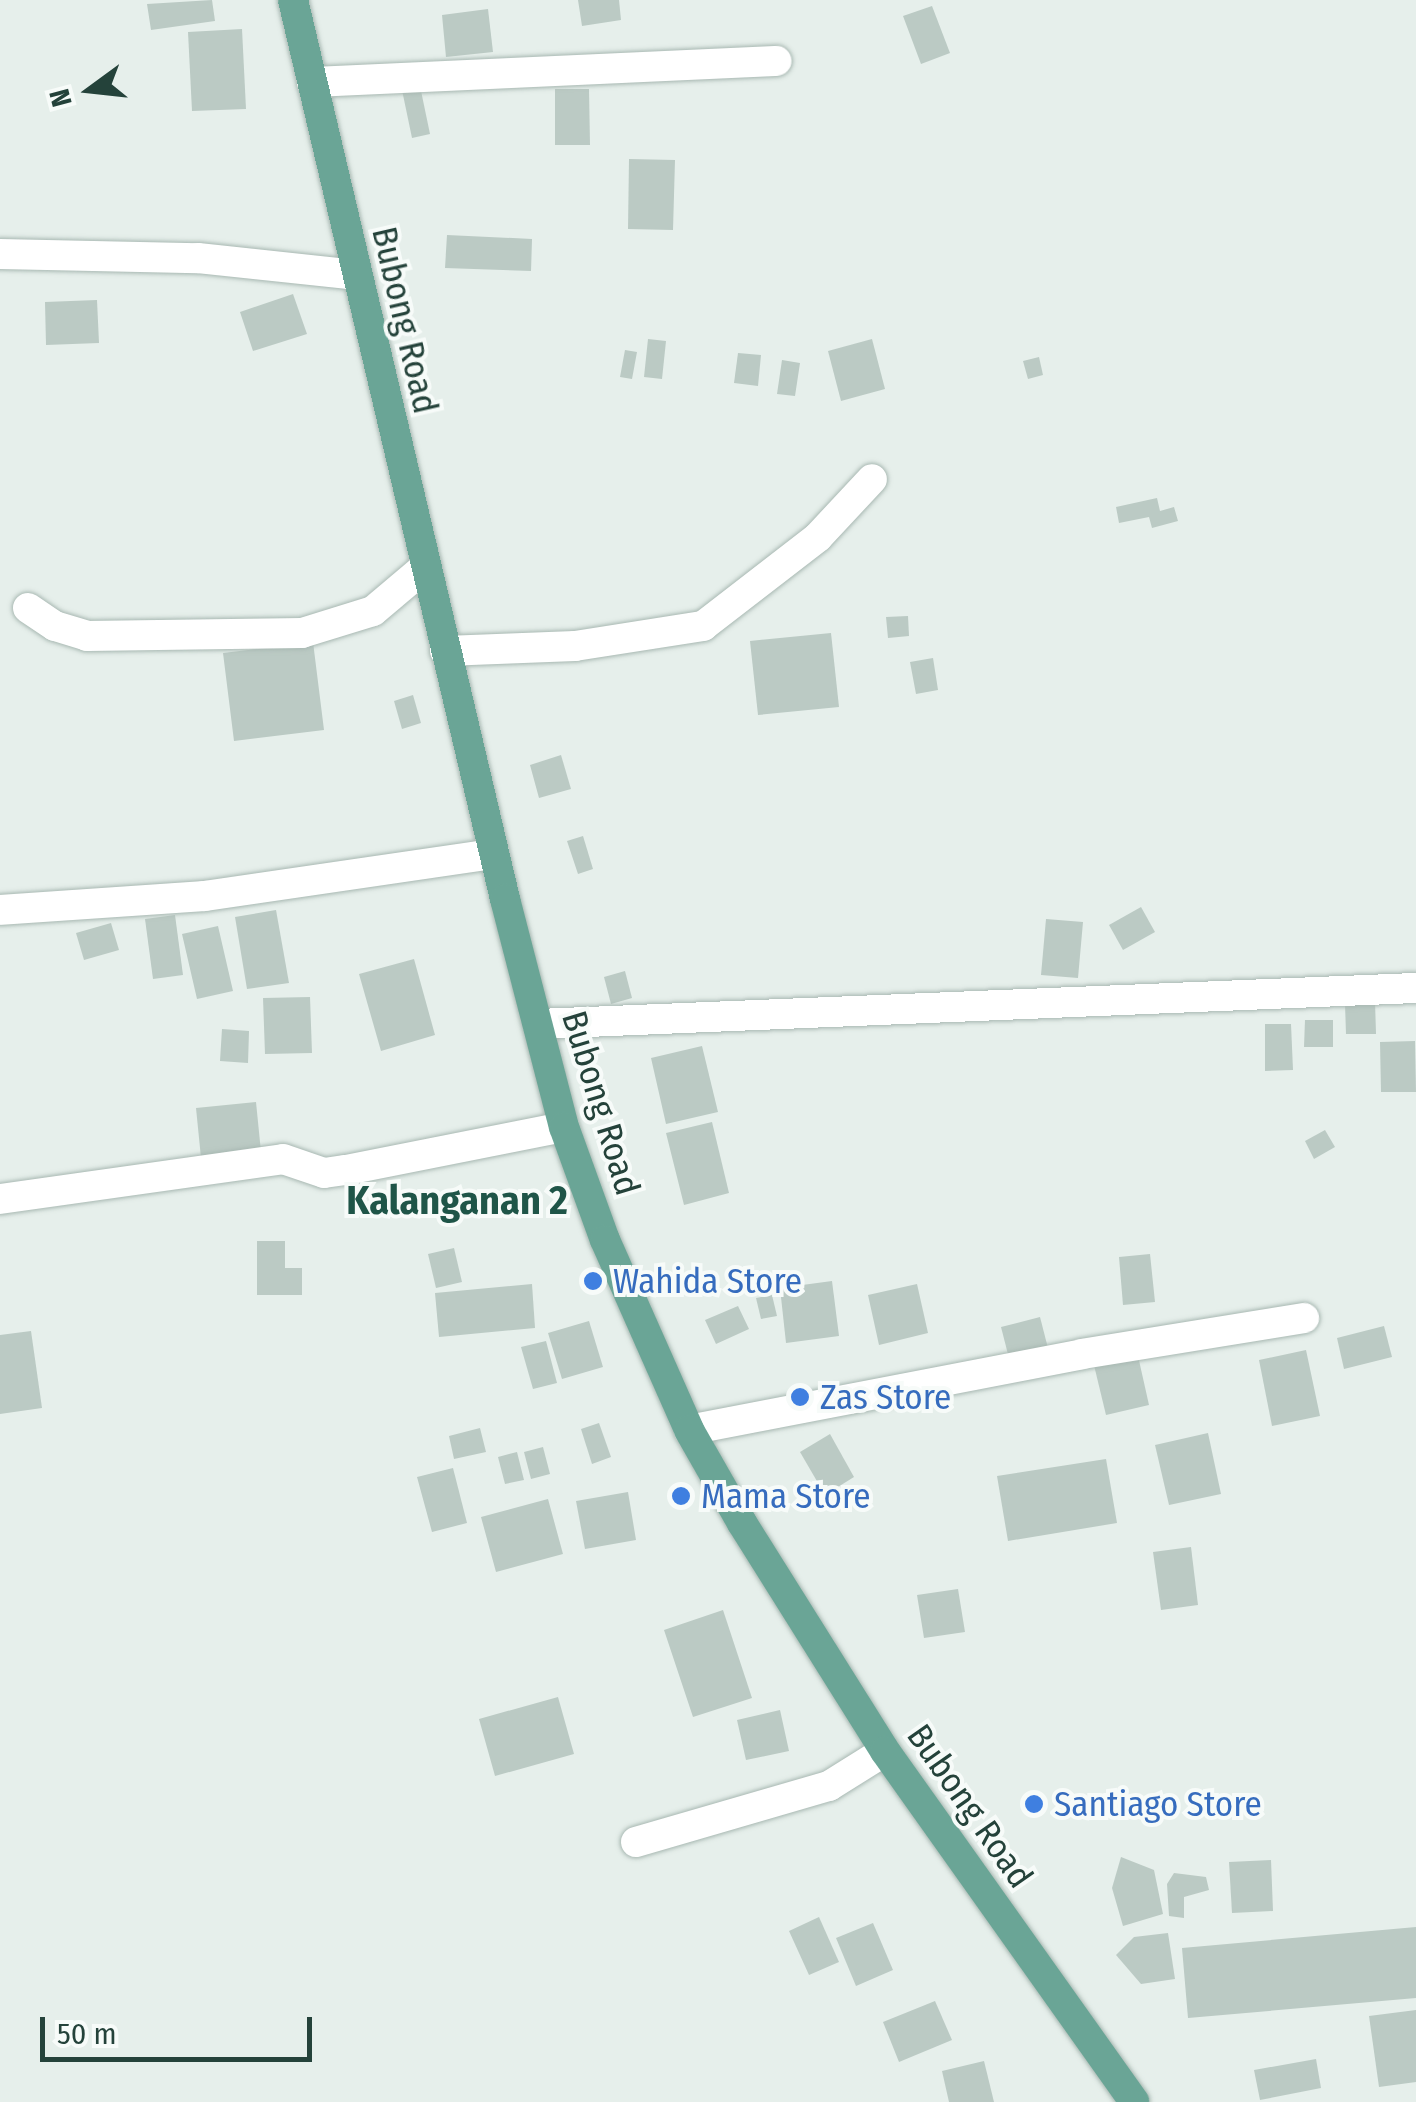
<!DOCTYPE html>
<html>
<head>
<meta charset="utf-8">
<style>
	body { margin:0 }
	#map { position:relative; width:1416px; height:2102px; overflow:hidden; background:#e6efeb; font-family:"Fira Sans Condensed",sans-serif }
	div>[style] { position:absolute }
	[style*='--x'] { left:calc(var(--x)*1px); top:calc(var(--y)*1px); width:calc(var(--w)*1px); rotate:calc(var(--a)*1deg) }
	.building>* { inset:0; background:#bbcac4 }
	.roads { filter:drop-shadow(0 0 2px #a8b8b2) drop-shadow(0 0 2px #a8b8b2) }
	.minor>* { height:30px; margin:-15px; padding:0 15px; transform-origin:15px; border-radius:15px; background:#fff }
	.major>* { height:30px; margin:-15px; padding:0 15px; transform-origin:15px; border-radius:15px; background:#6aa596 }
	.dots>* { width:28px; height:28px; translate:-50% -50%; box-sizing:border-box; border:5px solid #f7fbf9; border-radius:50% }
	span { translate:-50% -50%; white-space:nowrap; text-align:center; line-height:1.15; -webkit-text-stroke:8px #f7fbf9; paint-order:stroke }
	.street-label { font-size:35px; color:#24423a }
	.shop-label { font-size:35px; color:#366cbe }
	.left { translate:0 -50%; text-align:left }
	.quarter-label { font-size:40px; color:#1f5548; font-weight:700 }
	.north { position:absolute; left:40px; top:40px; width:100px; height:100px; -webkit-text-stroke:8px #f7fbf9; paint-order:stroke; rotate:255deg; font-size:28px; font-weight:700; line-height:40px; text-align:center; color:#24423a }
	.north::after { content:''; display:block; margin:auto; width:35px; height:45px; background:#24423a; clip-path:polygon(50% 0,100% 100%,50% 72%,0 100%) }
	.scale { position:absolute; left:40px; top:2017px; width:272px; height:45px; box-sizing:border-box; border:5px solid #24423a; border-top:0; padding-left:12px; font-size:30px; line-height:35px; white-space:nowrap; color:#24423a; -webkit-text-stroke:8px #f7fbf9; paint-order:stroke }
</style>
</head>
<body>
<div id="map">
	<div class="building">
		<i style="clip-path:polygon(212px 0,215px 21px,151px 30px,147px 4px)"></i>
		<i style="clip-path:polygon(578px 0,619px 0,621px 20px,582px 26px)"></i>
		<i style="clip-path:polygon(932px 6px,950px 53px,921px 64px,903px 16px)"></i>
		<i style="clip-path:polygon(488px 9px,493px 52px,446px 57px,442px 15px)"></i>
		<i style="clip-path:polygon(242px 29px,246px 109px,192px 111px,188px 32px)"></i>
		<i style="clip-path:polygon(420px 86px,430px 134px,412px 138px,402px 90px)"></i>
		<i style="clip-path:polygon(555px 89px,589px 89px,590px 145px,555px 145px)"></i>
		<i style="clip-path:polygon(629px 159px,675px 160px,673px 230px,628px 229px)"></i>
		<i style="clip-path:polygon(447px 235px,532px 239px,531px 271px,445px 268px)"></i>
		<i style="clip-path:polygon(293px 294px,307px 334px,253px 351px,240px 312px)"></i>
		<i style="clip-path:polygon(97px 300px,99px 343px,46px 345px,45px 302px)"></i>
		<i style="clip-path:polygon(648px 339px,666px 341px,662px 379px,644px 377px)"></i>
		<i style="clip-path:polygon(872px 339px,885px 389px,841px 401px,828px 351px)"></i>
		<i style="clip-path:polygon(625px 350px,637px 352px,632px 379px,620px 377px)"></i>
		<i style="clip-path:polygon(738px 353px,761px 355px,758px 386px,734px 383px)"></i>
		<i style="clip-path:polygon(1039px 357px,1043px 375px,1028px 379px,1023px 361px)"></i>
		<i style="clip-path:polygon(782px 360px,800px 363px,795px 396px,777px 394px)"></i>
		<i style="clip-path:polygon(1157px 498px,1160px 511px,1174px 507px,1178px 521px,1152px 528px,1149px 517px,1119px 523px,1116px 507px)"></i>
		<i style="clip-path:polygon(908px 616px,909px 636px,888px 638px,886px 617px)"></i>
		<i style="clip-path:polygon(831px 633px,839px 707px,758px 715px,750px 641px)"></i>
		<i style="clip-path:polygon(313px 642px,324px 730px,234px 741px,223px 653px)"></i>
		<i style="clip-path:polygon(933px 658px,938px 690px,916px 694px,910px 662px)"></i>
		<i style="clip-path:polygon(413px 695px,421px 723px,402px 729px,394px 701px)"></i>
		<i style="clip-path:polygon(561px 755px,571px 789px,539px 798px,530px 765px)"></i>
		<i style="clip-path:polygon(583px 836px,593px 869px,578px 874px,567px 841px)"></i>
		<i style="clip-path:polygon(1141px 907px,1155px 932px,1123px 950px,1109px 925px)"></i>
		<i style="clip-path:polygon(276px 910px,289px 983px,247px 989px,235px 917px)"></i>
		<i style="clip-path:polygon(175px 915px,183px 975px,153px 979px,145px 919px)"></i>
		<i style="clip-path:polygon(1046px 919px,1083px 922px,1078px 978px,1041px 975px)"></i>
		<i style="clip-path:polygon(111px 923px,119px 950px,84px 960px,76px 933px)"></i>
		<i style="clip-path:polygon(218px 926px,233px 991px,197px 999px,182px 934px)"></i>
		<i style="clip-path:polygon(414px 959px,435px 1035px,381px 1051px,359px 974px)"></i>
		<i style="clip-path:polygon(625px 971px,632px 998px,611px 1004px,604px 977px)"></i>
		<i style="clip-path:polygon(310px 997px,312px 1053px,265px 1054px,263px 998px)"></i>
		<i style="clip-path:polygon(1375px 1002px,1376px 1034px,1346px 1034px,1345px 1003px)"></i>
		<i style="clip-path:polygon(1305px 1020px,1333px 1020px,1333px 1047px,1304px 1047px)"></i>
		<i style="clip-path:polygon(1265px 1024px,1291px 1024px,1293px 1070px,1265px 1071px)"></i>
		<i style="clip-path:polygon(222px 1029px,249px 1031px,248px 1063px,220px 1061px)"></i>
		<i style="clip-path:polygon(1415px 1041px,1416px 1092px,1381px 1092px,1380px 1042px)"></i>
		<i style="clip-path:polygon(702px 1046px,718px 1112px,666px 1124px,651px 1058px)"></i>
		<i style="clip-path:polygon(256px 1102px,261px 1152px,201px 1158px,196px 1108px)"></i>
		<i style="clip-path:polygon(712px 1122px,729px 1193px,684px 1205px,666px 1133px)"></i>
		<i style="clip-path:polygon(1325px 1130px,1335px 1147px,1314px 1159px,1305px 1141px)"></i>
		<i style="clip-path:polygon(257px 1241px,285px 1241px,285px 1268px,302px 1268px,302px 1295px,257px 1295px)"></i>
		<i style="clip-path:polygon(454px 1248px,462px 1282px,436px 1288px,428px 1254px)"></i>
		<i style="clip-path:polygon(1150px 1254px,1155px 1302px,1123px 1305px,1119px 1257px)"></i>
		<i style="clip-path:polygon(832px 1281px,839px 1336px,786px 1343px,780px 1288px)"></i>
		<i style="clip-path:polygon(532px 1284px,535px 1328px,439px 1337px,435px 1293px)"></i>
		<i style="clip-path:polygon(917px 1284px,928px 1333px,879px 1345px,868px 1295px)"></i>
		<i style="clip-path:polygon(772px 1295px,777px 1316px,761px 1319px,756px 1298px)"></i>
		<i style="clip-path:polygon(738px 1306px,749px 1329px,716px 1344px,705px 1320px)"></i>
		<i style="clip-path:polygon(1040px 1317px,1050px 1356px,1011px 1366px,1001px 1327px)"></i>
		<i style="clip-path:polygon(589px 1321px,603px 1367px,562px 1379px,548px 1333px)"></i>
		<i style="clip-path:polygon(1384px 1326px,1392px 1357px,1344px 1369px,1337px 1338px)"></i>
		<i style="clip-path:polygon(31px 1331px,42px 1408px,0 1414px,0 1335px)"></i>
		<i style="clip-path:polygon(546px 1341px,557px 1383px,533px 1389px,521px 1347px)"></i>
		<i style="clip-path:polygon(1136px 1347px,1149px 1405px,1106px 1415px,1092px 1357px)"></i>
		<i style="clip-path:polygon(1306px 1350px,1320px 1416px,1272px 1426px,1259px 1360px)"></i>
		<i style="clip-path:polygon(599px 1423px,611px 1457px,592px 1464px,581px 1429px)"></i>
		<i style="clip-path:polygon(480px 1428px,486px 1452px,454px 1459px,449px 1436px)"></i>
		<i style="clip-path:polygon(1208px 1433px,1221px 1494px,1169px 1505px,1155px 1445px)"></i>
		<i style="clip-path:polygon(830px 1434px,854px 1477px,825px 1495px,800px 1452px)"></i>
		<i style="clip-path:polygon(543px 1447px,550px 1474px,531px 1479px,524px 1452px)"></i>
		<i style="clip-path:polygon(517px 1452px,524px 1480px,505px 1484px,498px 1457px)"></i>
		<i style="clip-path:polygon(1106px 1459px,1117px 1523px,1008px 1541px,997px 1476px)"></i>
		<i style="clip-path:polygon(453px 1468px,467px 1523px,432px 1532px,417px 1477px)"></i>
		<i style="clip-path:polygon(628px 1492px,636px 1540px,585px 1549px,576px 1501px)"></i>
		<i style="clip-path:polygon(548px 1499px,563px 1554px,496px 1572px,481px 1517px)"></i>
		<i style="clip-path:polygon(1191px 1547px,1198px 1605px,1161px 1610px,1153px 1552px)"></i>
		<i style="clip-path:polygon(958px 1589px,965px 1632px,924px 1638px,917px 1595px)"></i>
		<i style="clip-path:polygon(723px 1610px,752px 1698px,693px 1717px,664px 1630px)"></i>
		<i style="clip-path:polygon(558px 1697px,574px 1754px,495px 1776px,479px 1719px)"></i>
		<i style="clip-path:polygon(780px 1710px,789px 1751px,746px 1760px,737px 1720px)"></i>
		<i style="clip-path:polygon(1121px 1857px,1154px 1870px,1163px 1914px,1123px 1926px,1112px 1888px)"></i>
		<i style="clip-path:polygon(1271px 1860px,1273px 1911px,1232px 1913px,1229px 1862px)"></i>
		<i style="clip-path:polygon(1174px 1873px,1206px 1877px,1209px 1890px,1184px 1897px,1184px 1918px,1169px 1916px,1167px 1884px)"></i>
		<i style="clip-path:polygon(819px 1917px,839px 1962px,809px 1975px,789px 1931px)"></i>
		<i style="clip-path:polygon(873px 1923px,893px 1970px,856px 1986px,836px 1938px)"></i>
		<i style="clip-path:polygon(1416px 1927px,1416px 1998px,1188px 2018px,1182px 1948px)"></i>
		<i style="clip-path:polygon(1168px 1933px,1175px 1979px,1141px 1984px,1116px 1955px,1134px 1937px)"></i>
		<i style="clip-path:polygon(935px 2001px,952px 2040px,899px 2062px,883px 2022px)"></i>
		<i style="clip-path:polygon(1416px 2010px,1416px 2082px,1379px 2087px,1369px 2016px)"></i>
		<i style="clip-path:polygon(1316px 2059px,1321px 2088px,1260px 2100px,1254px 2070px)"></i>
		<i style="clip-path:polygon(984px 2061px,994px 2102px,949px 2102px,942px 2071px)"></i>
	</div>
	<div class="roads">
		<div class="minor">
			<i style="--x:312;--y:82;--w:465;--a:-2.6"></i>
			<i style="--x:0;--y:254;--w:198;--a:1.2"></i>
			<i style="--x:198;--y:258;--w:159;--a:6.1"></i>
			<i style="--x:28;--y:608;--w:32;--a:34"></i>
			<i style="--x:55;--y:626;--w:34;--a:17"></i>
			<i style="--x:87;--y:636;--w:215;--a:-0.8"></i>
			<i style="--x:302;--y:633;--w:74;--a:-17.2"></i>
			<i style="--x:373;--y:611;--w:68;--a:-40.2"></i>
			<i style="--x:445;--y:651;--w:130;--a:-2.2"></i>
			<i style="--x:575;--y:646;--w:130;--a:-8.9"></i>
			<i style="--x:703;--y:626;--w:145;--a:-37.7"></i>
			<i style="--x:818;--y:537;--w:79;--a:-47"></i>
			<i style="--x:0;--y:910;--w:205;--a:-3.9"></i>
			<i style="--x:205;--y:896;--w:292;--a:-8.3"></i>
			<i style="--x:538;--y:1024;--w:879;--a:-2.35"></i>
			<i style="--x:0;--y:1199;--w:286;--a:-8"></i>
			<i style="--x:283;--y:1159;--w:43;--a:18.9"></i>
			<i style="--x:324;--y:1173;--w:22;--a:-8"></i>
			<i style="--x:346;--y:1170;--w:222;--a:-11.2"></i>
			<i style="--x:689;--y:1430;--w:400;--a:-10.9"></i>
			<i style="--x:1082;--y:1354;--w:225;--a:-9.2"></i>
			<i style="--x:636;--y:1842;--w:201;--a:-16.2"></i>
			<i style="--x:829;--y:1786;--w:66;--a:-32"></i>
		</div>
		<div class="major">
			<i style="--x:293;--y:0;--w:924;--a:76.73"></i>
			<i style="--x:505;--y:899;--w:236;--a:75.5"></i>
			<i style="--x:564;--y:1127;--w:120;--a:70.1"></i>
			<i style="--x:605;--y:1240;--w:208;--a:66.1"></i>
			<i style="--x:689;--y:1430;--w:107;--a:60.3"></i>
			<i style="--x:742;--y:1523;--w:269;--a:57.9"></i>
			<i style="--x:885;--y:1751;--w:430;--a:54.6"></i>
		</div>
	</div>
	<div class="dots">
		<i style="left:593px;top:1281px;background:#3f7fe0"></i>
		<i style="left:800px;top:1397px;background:#3f7fe0"></i>
		<i style="left:681px;top:1496px;background:#3f7fe0"></i>
		<i style="left:1034px;top:1804px;background:#3f7fe0"></i>
	</div>
	<div class="street-label">
		<span style="left:405px;top:320px;rotate:77deg">Bubong Road</span>
		<span style="left:601px;top:1103px;rotate:73deg">Bubong Road</span>
		<span style="left:970px;top:1806px;rotate:55deg">Bubong Road</span>
	</div>
	<div class="shop-label">
		<span class="left" style="left:613px;top:1281px">Wahida Store</span>
		<span class="left" style="left:820px;top:1397px">Zas Store</span>
		<span class="left" style="left:701px;top:1496px">Mama Store</span>
		<span class="left" style="left:1054px;top:1804px">Santiago Store</span>
	</div>
	<div class="quarter-label">
		<span style="left:457px;top:1201px">Kalanganan 2</span>
	</div>
	<div class="north">N</div>
	<div class="scale">50 m</div>
</div>
</body>
</html>
